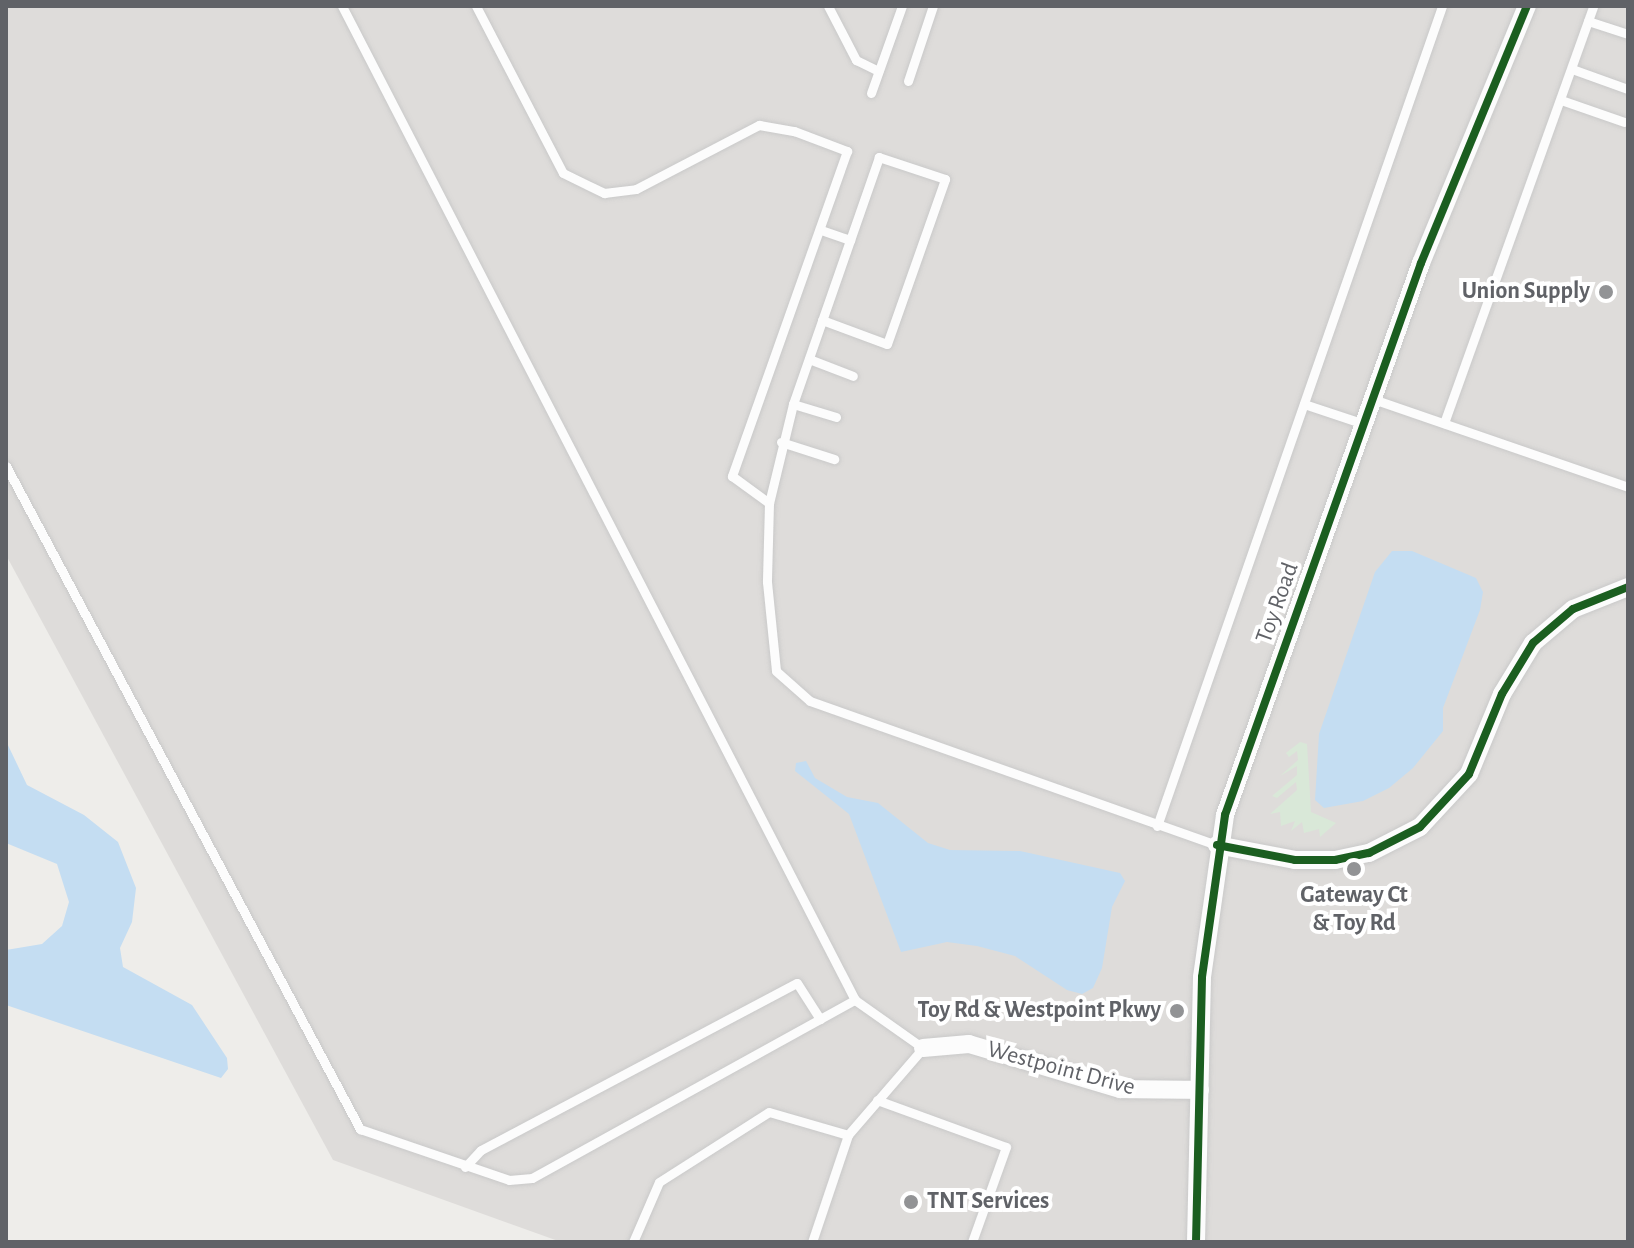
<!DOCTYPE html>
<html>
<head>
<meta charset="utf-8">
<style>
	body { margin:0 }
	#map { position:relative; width:1634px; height:1248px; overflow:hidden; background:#eeedea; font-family:"Alegreya Sans",sans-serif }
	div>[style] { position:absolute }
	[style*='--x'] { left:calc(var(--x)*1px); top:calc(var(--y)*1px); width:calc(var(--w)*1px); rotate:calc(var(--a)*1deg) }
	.industrial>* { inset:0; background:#dedcda }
	.green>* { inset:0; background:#d9e8d8 }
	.water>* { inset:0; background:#c4ddf2 }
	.roads { filter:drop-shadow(0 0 2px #c9c9c9) drop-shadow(0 0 2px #c9c9c9) }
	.lane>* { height:9px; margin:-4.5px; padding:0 4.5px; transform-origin:4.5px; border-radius:4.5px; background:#fcfcfc }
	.street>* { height:18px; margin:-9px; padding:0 9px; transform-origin:9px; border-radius:9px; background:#fcfcfc }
	.cycleway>* { height:8px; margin:-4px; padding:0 4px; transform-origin:4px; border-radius:4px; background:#1b5e20 }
	.dots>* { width:22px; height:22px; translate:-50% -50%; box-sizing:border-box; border:4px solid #fff; border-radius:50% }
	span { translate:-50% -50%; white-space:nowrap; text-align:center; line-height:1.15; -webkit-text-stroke:8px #fff; paint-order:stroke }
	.poi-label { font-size:24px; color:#606267; font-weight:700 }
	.right { translate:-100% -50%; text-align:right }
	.left { translate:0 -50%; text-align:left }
	.street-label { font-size:24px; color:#606267 }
	.frame { position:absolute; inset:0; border:8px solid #606267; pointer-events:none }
</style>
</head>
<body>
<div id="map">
	<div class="industrial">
		<i style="clip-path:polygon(6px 6px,1628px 6px,1628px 1242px,561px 1242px,333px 1160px,6px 555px)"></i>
	</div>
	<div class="green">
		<i style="clip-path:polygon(1300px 742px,1307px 744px,1311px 812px,1336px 823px,1320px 837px,1319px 829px,1304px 833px,1302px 822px,1291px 831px,1295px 821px,1281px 826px,1280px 812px,1270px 814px,1297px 790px,1296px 782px,1277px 798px,1272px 796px,1297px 775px,1297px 766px,1280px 776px,1298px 760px,1297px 751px,1289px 757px,1286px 753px)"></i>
	</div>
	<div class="water">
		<i style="clip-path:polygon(1392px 551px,1412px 551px,1476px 578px,1483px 592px,1480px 610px,1443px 708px,1443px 731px,1413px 768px,1389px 788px,1363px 801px,1324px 808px,1315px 800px,1319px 734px,1375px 572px)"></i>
		<i style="clip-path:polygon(6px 741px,27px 785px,84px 815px,118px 842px,136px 888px,132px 922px,120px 948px,123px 967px,192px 1005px,227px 1058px,228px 1069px,221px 1078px,6px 1005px,6px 950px,42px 944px,62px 926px,69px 902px,57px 864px,6px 843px)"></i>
		<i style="clip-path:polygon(806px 761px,815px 778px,847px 797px,878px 803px,928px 843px,950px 850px,1020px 851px,1120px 873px,1125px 881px,1112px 907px,1102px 968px,1093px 988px,1082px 994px,1067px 990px,1015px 956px,977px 946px,947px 942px,901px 952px,849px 814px,795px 771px,796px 763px)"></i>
	</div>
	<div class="roads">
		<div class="lane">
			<i style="--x:342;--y:6;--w:1119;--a:62.7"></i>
			<i style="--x:855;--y:1000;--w:83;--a:35.2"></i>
			<i style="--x:923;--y:1048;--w:115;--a:130.8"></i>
			<i style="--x:848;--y:1135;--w:113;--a:108.6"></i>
			<i style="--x:476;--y:6;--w:188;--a:62.5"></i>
			<i style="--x:563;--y:173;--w:46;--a:26"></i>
			<i style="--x:604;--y:193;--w:32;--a:-7"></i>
			<i style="--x:636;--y:189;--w:139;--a:-27.5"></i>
			<i style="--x:759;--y:125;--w:36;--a:10"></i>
			<i style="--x:794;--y:131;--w:57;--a:20.7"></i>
			<i style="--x:847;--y:151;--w:345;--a:109.5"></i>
			<i style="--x:732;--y:476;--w:46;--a:36.1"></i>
			<i style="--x:828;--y:6;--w:61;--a:62.6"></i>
			<i style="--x:856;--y:60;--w:25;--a:26"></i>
			<i style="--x:1588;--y:21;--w:42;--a:18"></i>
			<i style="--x:1572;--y:69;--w:59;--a:19.7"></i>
			<i style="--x:908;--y:81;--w:79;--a:-71.6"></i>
			<i style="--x:871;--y:93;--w:92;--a:-70.4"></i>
			<i style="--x:1561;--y:100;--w:67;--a:19.2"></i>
			<i style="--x:821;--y:230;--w:31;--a:19"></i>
			<i style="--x:822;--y:320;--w:69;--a:20.3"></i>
			<i style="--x:887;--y:344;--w:175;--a:-70.6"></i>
			<i style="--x:945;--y:179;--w:70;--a:-161.6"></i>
			<i style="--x:879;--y:157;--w:262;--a:109.2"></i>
			<i style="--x:793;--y:404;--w:102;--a:103.6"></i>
			<i style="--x:769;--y:503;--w:79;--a:91.5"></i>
			<i style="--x:767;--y:582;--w:89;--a:84.2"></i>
			<i style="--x:776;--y:671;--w:45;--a:41.4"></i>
			<i style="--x:810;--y:701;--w:432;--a:19.5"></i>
			<i style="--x:809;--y:359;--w:47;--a:21.1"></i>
			<i style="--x:1373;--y:399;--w:270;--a:19"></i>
			<i style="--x:793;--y:404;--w:45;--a:16.8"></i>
			<i style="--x:1304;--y:404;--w:63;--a:18.4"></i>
			<i style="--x:1444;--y:423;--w:443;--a:-70.3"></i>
			<i style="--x:781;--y:442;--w:56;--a:17.8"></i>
			<i style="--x:6;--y:466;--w:752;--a:61.9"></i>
			<i style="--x:360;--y:1129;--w:157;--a:18.9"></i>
			<i style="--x:509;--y:1180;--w:23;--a:-5"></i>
			<i style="--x:532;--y:1178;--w:369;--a:-28.9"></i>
			<i style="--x:1157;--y:826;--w:868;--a:-70.83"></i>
			<i style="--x:877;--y:1100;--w:137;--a:20"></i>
			<i style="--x:1006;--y:1147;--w:101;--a:109.7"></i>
			<i style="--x:465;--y:1167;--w:23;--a:-47"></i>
			<i style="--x:481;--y:1150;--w:357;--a:-27.9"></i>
			<i style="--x:797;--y:983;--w:43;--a:57.4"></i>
			<i style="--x:633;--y:1242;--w:65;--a:-66.6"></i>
			<i style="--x:659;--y:1182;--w:130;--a:-32.5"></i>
			<i style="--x:769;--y:1112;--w:82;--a:16.2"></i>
		</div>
		<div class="street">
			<i style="--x:1217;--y:845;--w:79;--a:10.9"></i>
			<i style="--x:1295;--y:860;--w:40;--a:0"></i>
			<i style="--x:1335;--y:860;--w:35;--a:-12"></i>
			<i style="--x:1369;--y:853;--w:57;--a:-27"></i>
			<i style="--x:1420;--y:827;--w:72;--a:-47.2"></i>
			<i style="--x:1469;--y:774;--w:87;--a:-67.6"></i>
			<i style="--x:1502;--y:694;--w:60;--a:-58.7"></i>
			<i style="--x:1533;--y:643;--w:52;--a:-40.4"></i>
			<i style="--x:1573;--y:609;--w:59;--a:-21.8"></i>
			<i style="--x:923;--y:1048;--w:46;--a:-5"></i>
			<i style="--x:969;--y:1044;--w:158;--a:16.6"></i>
			<i style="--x:1120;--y:1089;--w:80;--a:0.7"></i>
			<i style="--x:1196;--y:1242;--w:265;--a:-88.7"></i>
			<i style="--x:1202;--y:977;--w:164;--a:-81.9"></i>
			<i style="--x:1225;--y:815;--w:586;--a:-70.45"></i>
			<i style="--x:1421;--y:263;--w:278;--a:-67.6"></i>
		</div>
	</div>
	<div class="cycleway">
		<i style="--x:1217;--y:845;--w:79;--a:10.9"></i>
		<i style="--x:1295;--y:860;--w:40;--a:0"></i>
		<i style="--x:1335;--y:860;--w:35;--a:-12"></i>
		<i style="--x:1369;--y:853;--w:57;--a:-27"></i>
		<i style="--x:1420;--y:827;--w:72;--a:-47.2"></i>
		<i style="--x:1469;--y:774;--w:87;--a:-67.6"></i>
		<i style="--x:1502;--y:694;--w:60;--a:-58.7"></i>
		<i style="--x:1533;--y:643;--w:52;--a:-40.4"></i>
		<i style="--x:1573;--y:609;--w:59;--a:-21.8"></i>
		<i style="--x:1196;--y:1242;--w:265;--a:-88.7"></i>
		<i style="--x:1202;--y:977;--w:164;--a:-81.9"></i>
		<i style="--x:1225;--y:815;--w:586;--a:-70.45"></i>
		<i style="--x:1421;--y:263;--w:278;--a:-67.6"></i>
	</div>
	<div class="dots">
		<i style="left:1606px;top:292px;background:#929395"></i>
		<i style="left:1354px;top:869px;background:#929395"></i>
		<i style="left:1177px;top:1011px;background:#929395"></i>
		<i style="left:911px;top:1202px;background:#929395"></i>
	</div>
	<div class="poi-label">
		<span class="right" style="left:1590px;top:292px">Union Supply</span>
		<span style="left:1354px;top:910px">Gateway Ct<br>&amp; Toy Rd</span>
		<span class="right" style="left:1161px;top:1011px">Toy Rd &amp; Westpoint Pkwy</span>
		<span class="left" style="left:927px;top:1202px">TNT Services</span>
	</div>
	<div class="street-label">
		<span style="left:1278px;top:603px;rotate:-70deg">Toy Road</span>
		<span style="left:1061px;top:1069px;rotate:15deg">Westpoint Drive</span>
	</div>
	<div class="frame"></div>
</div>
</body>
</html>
